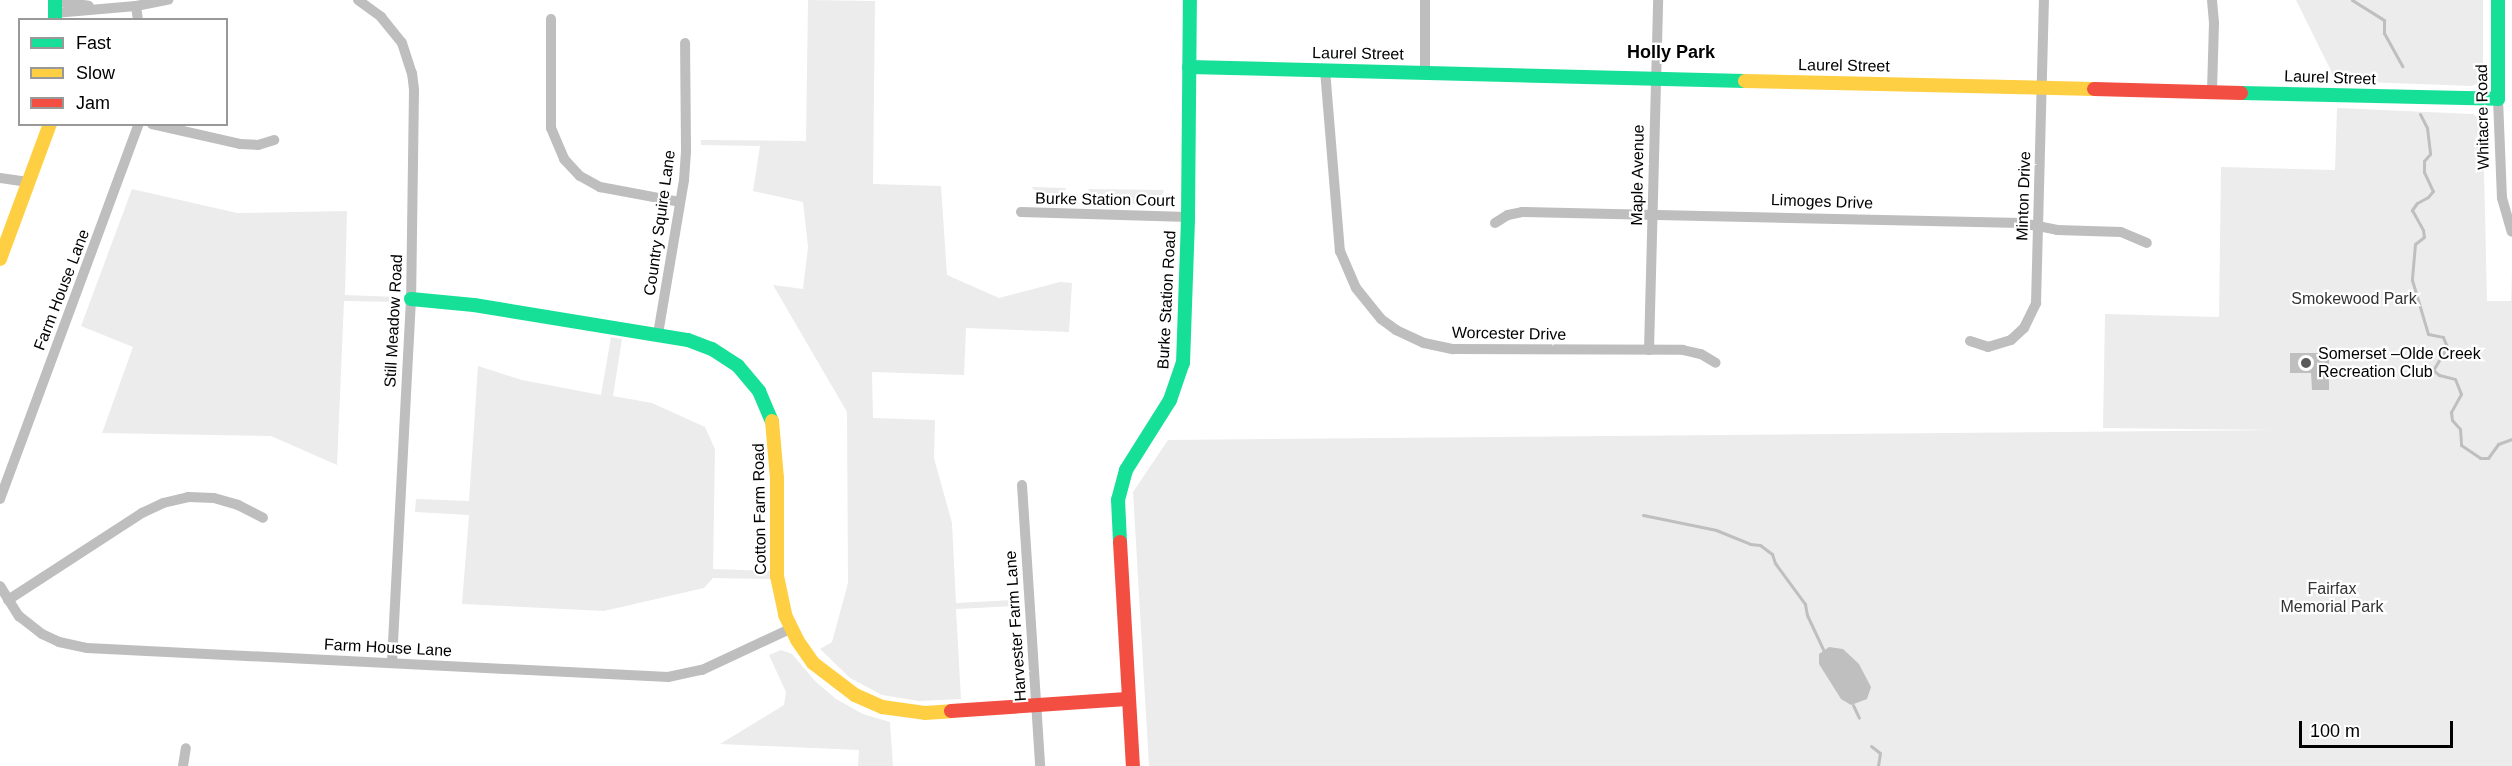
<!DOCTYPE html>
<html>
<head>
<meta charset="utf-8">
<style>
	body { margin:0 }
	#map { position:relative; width:2512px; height:766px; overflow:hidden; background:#fff; font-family:Helvetica,sans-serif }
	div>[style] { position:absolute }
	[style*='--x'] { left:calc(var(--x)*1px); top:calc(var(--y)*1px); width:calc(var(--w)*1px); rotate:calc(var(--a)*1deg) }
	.green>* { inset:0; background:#ececec }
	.water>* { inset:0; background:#bfbfbf }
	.stream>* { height:3px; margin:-1.5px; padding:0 1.5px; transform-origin:1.5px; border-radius:1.5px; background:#bfbfbf }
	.street>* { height:10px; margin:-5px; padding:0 5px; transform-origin:5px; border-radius:5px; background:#bebebe }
	.fast>* { height:14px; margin:-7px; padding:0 7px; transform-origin:7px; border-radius:7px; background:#16e098 }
	.slow>* { height:14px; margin:-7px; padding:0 7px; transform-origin:7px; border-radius:7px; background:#ffcf43 }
	.jam>* { height:14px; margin:-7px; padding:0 7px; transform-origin:7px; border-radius:7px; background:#f24e42 }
	.dots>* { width:16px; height:16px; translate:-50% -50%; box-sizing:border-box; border:3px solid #fff; border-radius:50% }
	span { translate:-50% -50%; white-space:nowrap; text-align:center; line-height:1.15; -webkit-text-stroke:4.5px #fff; paint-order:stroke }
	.street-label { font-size:16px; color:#000 }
	.park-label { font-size:16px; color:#333 }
	.poi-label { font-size:16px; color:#000 }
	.left { translate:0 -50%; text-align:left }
	.neighbourhood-label { font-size:18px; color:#000; font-weight:700 }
	.legend { position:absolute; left:18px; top:18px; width:210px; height:108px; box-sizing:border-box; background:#fff; border:2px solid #999; margin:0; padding:8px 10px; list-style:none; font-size:18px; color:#000 }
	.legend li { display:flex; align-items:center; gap:12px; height:30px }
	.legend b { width:30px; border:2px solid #999 }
	.scale { position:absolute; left:2299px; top:721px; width:154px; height:27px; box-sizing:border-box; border:3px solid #000; border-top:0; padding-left:8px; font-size:18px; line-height:21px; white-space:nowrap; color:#000; -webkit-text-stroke:4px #fff; paint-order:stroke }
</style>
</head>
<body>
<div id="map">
	<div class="green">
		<i style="clip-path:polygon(808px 0,875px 1px,873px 184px,941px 186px,947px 275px,999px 298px,1060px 282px,1072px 283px,1069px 332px,966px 328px,964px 375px,872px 372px,873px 418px,935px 420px,934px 458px,952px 523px,956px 603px,1014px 600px,1015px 606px,956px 609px,961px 699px,919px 701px,882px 695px,850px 678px,820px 649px,832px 642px,848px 583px,847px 412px,773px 285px,803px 289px,808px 247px,803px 202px,753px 191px,760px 146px,701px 145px,701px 140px,806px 141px)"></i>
		<i style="clip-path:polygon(2296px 0,2483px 0,2483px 74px,2480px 82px,2472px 86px,2336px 81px)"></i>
		<i style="clip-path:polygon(2337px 108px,2473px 114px,2481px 119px,2483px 126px,2487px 301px,2511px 301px,2512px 271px,2512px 766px,1149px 766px,1133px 492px,1168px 440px,2277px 430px,2103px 428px,2105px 314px,2219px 317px,2221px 167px,2335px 170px)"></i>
		<i style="clip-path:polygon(1032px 188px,1032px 187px,1066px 188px,1063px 198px,1054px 202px,1047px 201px)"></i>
		<i style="clip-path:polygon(132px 189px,237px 213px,347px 211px,345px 295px,399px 297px,399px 302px,344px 301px,337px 465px,271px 436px,102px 433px,133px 347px,81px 326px)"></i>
		<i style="clip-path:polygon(1088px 189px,1164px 190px,1161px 200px,1151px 205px,1102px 202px,1093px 197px)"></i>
		<i style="clip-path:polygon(611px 337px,622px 339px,613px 396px,652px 403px,705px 427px,715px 449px,713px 569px,771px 571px,771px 579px,713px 578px,704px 588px,604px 611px,462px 604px,469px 515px,415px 512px,416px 499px,469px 501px,478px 366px,522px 380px,601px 395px)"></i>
		<i style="clip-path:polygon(781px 650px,792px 654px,815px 681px,836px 699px,863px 714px,890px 722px,893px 766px,858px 766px,859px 750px,720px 744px,784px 705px,786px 692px,769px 655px)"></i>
	</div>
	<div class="water">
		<i style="clip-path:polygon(2290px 353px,2329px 353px,2329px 390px,2312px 390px,2311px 373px,2290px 373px)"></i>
		<i style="clip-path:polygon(1829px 647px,1843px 649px,1859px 664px,1871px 687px,1867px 699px,1851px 705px,1841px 699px,1819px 664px,1819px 654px)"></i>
	</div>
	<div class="stream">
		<i style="--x:2352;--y:0;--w:38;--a:32"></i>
		<i style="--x:2384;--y:20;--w:13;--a:90"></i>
		<i style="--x:2384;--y:33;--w:38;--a:61"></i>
		<i style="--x:2420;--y:114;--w:16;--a:63"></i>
		<i style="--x:2427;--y:128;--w:26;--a:83"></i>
		<i style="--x:2430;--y:154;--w:9;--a:131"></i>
		<i style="--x:2424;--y:161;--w:11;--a:90"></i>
		<i style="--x:2424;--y:172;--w:21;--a:65"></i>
		<i style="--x:2433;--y:191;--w:8;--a:130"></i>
		<i style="--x:2428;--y:197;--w:13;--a:151"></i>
		<i style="--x:2417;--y:203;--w:9;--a:126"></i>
		<i style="--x:2412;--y:210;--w:23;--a:61"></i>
		<i style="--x:2423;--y:230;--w:7;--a:82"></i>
		<i style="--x:2424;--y:237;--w:11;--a:142"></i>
		<i style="--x:2415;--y:244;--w:36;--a:95"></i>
		<i style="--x:2412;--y:280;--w:56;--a:73.5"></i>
		<i style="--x:2428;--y:334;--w:15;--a:11"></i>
		<i style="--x:2443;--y:337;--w:11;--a:68"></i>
		<i style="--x:2447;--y:347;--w:27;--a:121"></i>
		<i style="--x:2433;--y:370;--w:8;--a:40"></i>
		<i style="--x:2439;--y:375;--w:16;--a:14"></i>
		<i style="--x:2455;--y:379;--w:16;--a:68"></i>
		<i style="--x:2461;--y:394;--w:21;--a:119"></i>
		<i style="--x:2451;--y:412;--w:8;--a:83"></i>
		<i style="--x:2452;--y:420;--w:12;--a:48"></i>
		<i style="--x:2460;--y:429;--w:16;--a:86"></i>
		<i style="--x:2461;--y:445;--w:23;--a:34"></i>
		<i style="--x:2480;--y:458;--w:8;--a:0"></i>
		<i style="--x:2488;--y:458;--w:17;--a:-54"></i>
		<i style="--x:2498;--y:444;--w:15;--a:-20"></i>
		<i style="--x:1643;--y:515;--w:75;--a:11.6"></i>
		<i style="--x:1716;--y:530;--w:37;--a:22"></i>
		<i style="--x:1750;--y:544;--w:10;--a:6"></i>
		<i style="--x:1760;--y:545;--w:15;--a:37"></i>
		<i style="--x:1772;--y:554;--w:9;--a:72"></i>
		<i style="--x:1775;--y:563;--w:51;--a:53.8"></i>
		<i style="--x:1805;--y:604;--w:11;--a:80"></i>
		<i style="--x:1807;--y:615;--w:38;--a:65"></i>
		<i style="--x:1853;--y:705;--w:14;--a:65"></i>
		<i style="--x:1871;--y:746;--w:11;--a:38"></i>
		<i style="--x:1880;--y:753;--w:13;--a:99"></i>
	</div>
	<div class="street">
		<i style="--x:358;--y:0;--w:29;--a:36"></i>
		<i style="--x:381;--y:17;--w:33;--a:51"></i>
		<i style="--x:402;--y:43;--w:32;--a:72"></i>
		<i style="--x:412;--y:73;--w:17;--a:83"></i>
		<i style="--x:414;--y:90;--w:209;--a:90.8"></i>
		<i style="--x:411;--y:299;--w:364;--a:93"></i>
		<i style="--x:2212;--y:0;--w:23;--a:85"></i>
		<i style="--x:2214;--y:23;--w:68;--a:91.7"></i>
		<i style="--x:55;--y:1;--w:34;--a:8"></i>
		<i style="--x:136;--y:6;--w:14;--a:82"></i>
		<i style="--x:55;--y:13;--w:81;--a:-4.9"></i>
		<i style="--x:136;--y:6;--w:33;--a:-11"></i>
		<i style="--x:551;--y:19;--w:109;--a:90"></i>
		<i style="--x:551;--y:128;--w:34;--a:67"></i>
		<i style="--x:564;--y:159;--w:23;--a:47"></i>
		<i style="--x:580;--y:176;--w:23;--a:29"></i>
		<i style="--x:600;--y:187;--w:81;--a:10.6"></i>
		<i style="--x:1325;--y:70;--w:182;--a:85.3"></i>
		<i style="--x:1340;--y:251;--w:40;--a:66.6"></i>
		<i style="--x:1356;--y:288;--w:40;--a:51"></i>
		<i style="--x:1381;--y:319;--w:19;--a:36"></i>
		<i style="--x:1396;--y:330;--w:31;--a:25"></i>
		<i style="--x:1424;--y:343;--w:30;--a:12"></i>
		<i style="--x:1453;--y:349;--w:230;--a:0.2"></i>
		<i style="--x:1683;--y:350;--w:18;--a:13"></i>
		<i style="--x:1701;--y:354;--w:17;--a:31"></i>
		<i style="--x:1425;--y:72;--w:72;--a:-90"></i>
		<i style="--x:2498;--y:99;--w:99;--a:87.7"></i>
		<i style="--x:2502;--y:198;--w:35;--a:74"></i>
		<i style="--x:152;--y:124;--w:90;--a:12.8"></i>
		<i style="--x:240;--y:144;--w:18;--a:3"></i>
		<i style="--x:258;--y:145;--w:17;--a:-17"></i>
		<i style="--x:0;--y:178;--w:30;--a:8"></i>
		<i style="--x:1021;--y:212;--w:167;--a:1.7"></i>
		<i style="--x:1495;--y:223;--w:15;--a:-32"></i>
		<i style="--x:1508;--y:215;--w:14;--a:-12"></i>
		<i style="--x:1522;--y:212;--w:500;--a:1.26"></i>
		<i style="--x:2022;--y:223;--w:36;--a:11"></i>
		<i style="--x:2057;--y:230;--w:64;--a:1.8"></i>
		<i style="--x:2121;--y:232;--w:28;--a:23"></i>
		<i style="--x:658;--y:334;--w:156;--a:-80.4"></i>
		<i style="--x:684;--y:180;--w:30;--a:-86"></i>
		<i style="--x:686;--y:150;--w:107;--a:-90.5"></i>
		<i style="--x:1970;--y:341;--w:19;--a:18"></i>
		<i style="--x:1988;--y:347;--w:24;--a:-17"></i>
		<i style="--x:2011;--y:340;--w:18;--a:-43"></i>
		<i style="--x:2024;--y:328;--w:28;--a:-64"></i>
		<i style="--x:2036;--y:303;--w:303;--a:-88.5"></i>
		<i style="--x:1649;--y:350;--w:350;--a:-88.5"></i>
		<i style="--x:1022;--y:485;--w:282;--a:86.3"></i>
		<i style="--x:0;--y:499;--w:400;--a:-69.7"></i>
		<i style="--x:0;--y:586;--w:36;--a:58"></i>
		<i style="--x:19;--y:616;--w:29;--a:38"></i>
		<i style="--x:42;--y:634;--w:19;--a:25"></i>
		<i style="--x:59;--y:642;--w:29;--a:12"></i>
		<i style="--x:87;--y:648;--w:582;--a:2.86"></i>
		<i style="--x:668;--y:677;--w:35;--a:-12"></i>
		<i style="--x:702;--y:670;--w:97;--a:-25"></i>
		<i style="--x:8;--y:600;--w:160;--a:-33"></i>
		<i style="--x:142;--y:513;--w:23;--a:-25"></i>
		<i style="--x:163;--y:503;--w:26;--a:-13"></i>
		<i style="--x:188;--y:497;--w:26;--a:2"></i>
		<i style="--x:214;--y:498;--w:25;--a:16"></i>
		<i style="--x:238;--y:505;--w:28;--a:27"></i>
		<i style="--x:183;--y:766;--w:18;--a:-81"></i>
	</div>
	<div class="fast">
		<i style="--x:55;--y:0;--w:20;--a:90"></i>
		<i style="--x:1189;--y:67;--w:556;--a:1.44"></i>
		<i style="--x:2241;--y:93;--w:257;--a:1.3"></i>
		<i style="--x:2498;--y:99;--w:99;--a:-90"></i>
		<i style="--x:411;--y:299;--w:63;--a:5.4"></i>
		<i style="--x:474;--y:305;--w:217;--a:9.3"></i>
		<i style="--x:688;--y:340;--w:26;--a:21"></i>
		<i style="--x:712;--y:349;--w:31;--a:33"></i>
		<i style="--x:738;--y:366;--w:33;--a:50"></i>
		<i style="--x:759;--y:391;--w:33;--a:67"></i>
		<i style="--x:1120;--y:542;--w:42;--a:-92.7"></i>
		<i style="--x:1118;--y:500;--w:31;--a:-75"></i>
		<i style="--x:1126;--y:470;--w:83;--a:-57.8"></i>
		<i style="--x:1170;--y:400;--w:39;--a:-71"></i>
		<i style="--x:1183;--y:363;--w:146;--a:-88"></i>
		<i style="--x:1188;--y:217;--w:217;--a:-89.5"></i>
	</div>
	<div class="slow">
		<i style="--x:1745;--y:81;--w:349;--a:1.3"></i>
		<i style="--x:0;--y:259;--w:144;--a:-69.7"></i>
		<i style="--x:772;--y:421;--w:57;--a:85"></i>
		<i style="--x:777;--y:478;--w:98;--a:90"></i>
		<i style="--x:777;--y:576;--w:40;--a:78"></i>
		<i style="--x:785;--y:615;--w:28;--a:64"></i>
		<i style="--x:797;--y:640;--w:28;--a:55"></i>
		<i style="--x:813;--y:663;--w:53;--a:37.3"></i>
		<i style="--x:855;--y:695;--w:30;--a:24"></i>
		<i style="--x:882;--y:707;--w:43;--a:7.9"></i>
		<i style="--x:925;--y:713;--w:26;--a:-4"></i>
	</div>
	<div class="jam">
		<i style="--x:2094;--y:89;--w:147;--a:1.6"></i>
		<i style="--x:1120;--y:542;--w:224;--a:86.7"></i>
		<i style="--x:951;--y:711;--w:176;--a:-3.9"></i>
	</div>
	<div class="dots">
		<i style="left:2306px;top:363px;background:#595959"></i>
	</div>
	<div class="street-label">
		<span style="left:1358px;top:54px;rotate:1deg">Laurel Street</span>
		<span style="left:1844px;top:66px;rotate:1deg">Laurel Street</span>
		<span style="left:2330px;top:78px;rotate:2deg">Laurel Street</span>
		<span style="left:2483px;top:117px;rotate:-91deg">Whitacre Road</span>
		<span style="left:1638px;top:175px;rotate:-89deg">Maple Avenue</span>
		<span style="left:2024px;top:196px;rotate:-88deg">Minton Drive</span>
		<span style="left:1105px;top:200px;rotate:1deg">Burke Station Court</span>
		<span style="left:1822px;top:202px;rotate:2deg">Limoges Drive</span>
		<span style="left:660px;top:223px;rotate:-82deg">Country Squire Lane</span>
		<span style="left:62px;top:290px;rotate:-69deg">Farm House Lane</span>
		<span style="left:1167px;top:300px;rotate:-87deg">Burke Station Road</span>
		<span style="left:394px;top:321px;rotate:-87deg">Still Meadow Road</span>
		<span style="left:1509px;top:334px;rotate:1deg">Worcester Drive</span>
		<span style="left:760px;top:509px;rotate:-91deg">Cotton Farm Road</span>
		<span style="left:1016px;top:626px;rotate:-94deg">Harvester Farm Lane</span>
		<span style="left:388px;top:648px;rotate:3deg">Farm House Lane</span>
	</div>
	<div class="park-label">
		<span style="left:2354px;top:299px">Smokewood Park</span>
		<span style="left:2332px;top:598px">Fairfax<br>Memorial Park</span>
	</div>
	<div class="poi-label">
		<span class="left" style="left:2318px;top:363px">Somerset –Olde Creek<br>Recreation Club</span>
	</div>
	<div class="neighbourhood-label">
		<span style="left:1671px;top:52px">Holly Park</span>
	</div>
	<ul class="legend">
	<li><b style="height:8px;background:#16e098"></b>Fast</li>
	<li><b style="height:8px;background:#ffcf43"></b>Slow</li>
	<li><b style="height:8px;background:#f24e42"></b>Jam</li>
	</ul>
	<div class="scale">100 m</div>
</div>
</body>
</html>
